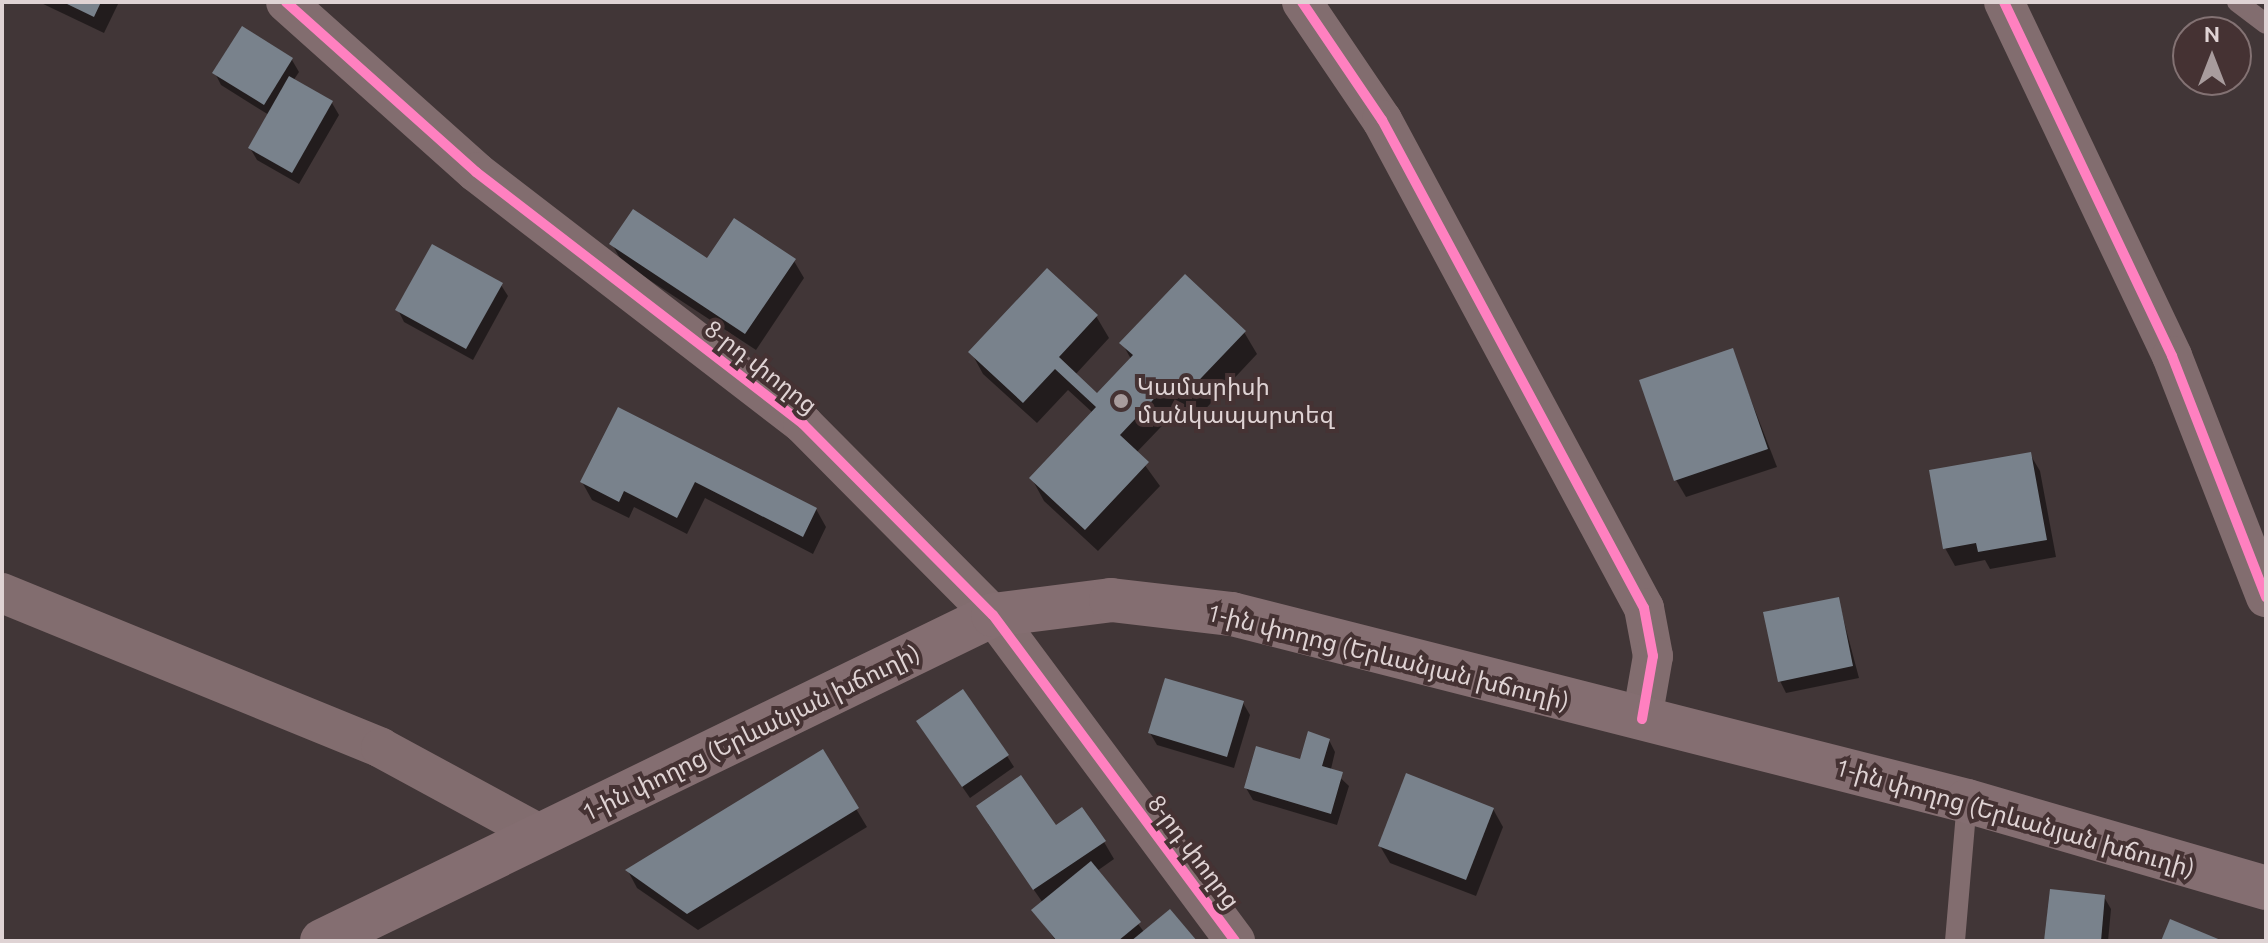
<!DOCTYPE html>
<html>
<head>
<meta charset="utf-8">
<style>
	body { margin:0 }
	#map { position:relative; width:2268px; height:943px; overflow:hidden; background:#413637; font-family:Ubuntu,"Noto Sans Armenian",sans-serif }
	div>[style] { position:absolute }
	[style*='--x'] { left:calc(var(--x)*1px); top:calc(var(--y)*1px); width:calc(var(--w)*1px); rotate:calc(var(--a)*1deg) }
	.shadow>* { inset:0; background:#0007 }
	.building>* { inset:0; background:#79828c }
	.lane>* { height:20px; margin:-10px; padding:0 10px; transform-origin:10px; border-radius:10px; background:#826d6f }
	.street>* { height:40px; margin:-20px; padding:0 20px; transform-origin:20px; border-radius:20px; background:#826d6f }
	.secondary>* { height:44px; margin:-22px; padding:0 22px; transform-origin:22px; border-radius:22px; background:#846e71 }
	.cycleway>* { height:10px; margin:-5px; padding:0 5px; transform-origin:5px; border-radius:5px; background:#ff80c0 }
	.dots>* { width:22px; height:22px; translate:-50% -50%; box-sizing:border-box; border:4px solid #453233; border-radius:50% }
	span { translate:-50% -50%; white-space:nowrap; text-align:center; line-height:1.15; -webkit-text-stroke:8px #453233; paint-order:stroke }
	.street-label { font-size:24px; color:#dfd3d4 }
	.poi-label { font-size:24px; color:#dfd3d4 }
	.left { translate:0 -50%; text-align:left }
	.frame { position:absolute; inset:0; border:4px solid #dfd3d4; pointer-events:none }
	.north { position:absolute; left:2172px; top:16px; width:80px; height:80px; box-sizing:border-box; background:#453233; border:2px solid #837273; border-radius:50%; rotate:0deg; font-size:22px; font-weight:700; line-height:32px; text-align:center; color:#dfd3d4 }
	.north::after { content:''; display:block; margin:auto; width:28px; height:36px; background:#a89c9d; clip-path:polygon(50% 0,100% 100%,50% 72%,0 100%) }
</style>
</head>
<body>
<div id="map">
	<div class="shadow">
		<i style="clip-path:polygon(39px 2px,119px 2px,104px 33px)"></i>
		<i style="clip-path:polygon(292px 60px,299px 72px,293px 81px,332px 103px,339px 115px,299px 184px,257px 160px,250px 148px,269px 115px,221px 85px,215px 73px)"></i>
		<i style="clip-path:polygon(612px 244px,707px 261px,794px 261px,804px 278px,756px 350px,622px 262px)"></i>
		<i style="clip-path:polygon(501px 285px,508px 296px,473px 360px,404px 322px,398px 310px)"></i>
		<i style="clip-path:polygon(1096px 316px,1109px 338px,1075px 375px,1097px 395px,1131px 359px,1122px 343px,1244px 332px,1257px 354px,1196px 419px,1181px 406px,1136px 453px,1160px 486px,1098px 551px,1044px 501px,1032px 479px,1093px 413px,1068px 390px,1037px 423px,983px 374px,971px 352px)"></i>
		<i style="clip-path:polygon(1732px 351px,1777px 467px,1686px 497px,1676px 480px)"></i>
		<i style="clip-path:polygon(619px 410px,816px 509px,826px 527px,813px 554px,705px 498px,687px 534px,634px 507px,629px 518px,592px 500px,582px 482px)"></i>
		<i style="clip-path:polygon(2030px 454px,2040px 471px,2056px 557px,1990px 569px,1985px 560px,1955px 566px,1945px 548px)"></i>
		<i style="clip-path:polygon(1838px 599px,1859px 678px,1786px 693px,1780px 681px)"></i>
		<i style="clip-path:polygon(1243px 703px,1250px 715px,1234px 768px,1157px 745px,1150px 733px)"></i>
		<i style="clip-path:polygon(925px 733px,1007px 756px,1014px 767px,970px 798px)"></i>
		<i style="clip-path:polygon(1329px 740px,1335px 752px,1331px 769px,1349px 786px,1337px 825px,1253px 800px,1246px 788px,1301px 762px)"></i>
		<i style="clip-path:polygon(822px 752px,867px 827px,698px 930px,637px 888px,628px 871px)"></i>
		<i style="clip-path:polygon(1493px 809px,1503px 827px,1476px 896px,1390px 863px,1380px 846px)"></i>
		<i style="clip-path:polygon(988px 824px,1055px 828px,1104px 842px,1114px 859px,1097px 871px,1145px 933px,1194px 941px,1056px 941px,1034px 911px,1043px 903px)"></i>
		<i style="clip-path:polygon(2104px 897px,2111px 909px,2108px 941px,2046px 941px)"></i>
	</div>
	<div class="building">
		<i style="clip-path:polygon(63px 2px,101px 2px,94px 17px)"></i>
		<i style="clip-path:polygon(242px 26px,293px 58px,264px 105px,212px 73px)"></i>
		<i style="clip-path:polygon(289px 76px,333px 101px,292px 173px,248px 148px)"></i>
		<i style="clip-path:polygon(633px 209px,707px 258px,734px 218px,796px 259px,745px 334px,609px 244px)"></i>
		<i style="clip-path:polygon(432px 244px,503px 283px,466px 349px,395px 310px)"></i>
		<i style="clip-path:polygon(1047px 268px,1098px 315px,1059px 357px,1097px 393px,1133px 355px,1119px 343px,1185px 274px,1246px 331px,1182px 398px,1167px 385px,1120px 435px,1149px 462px,1085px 530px,1029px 478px,1096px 407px,1055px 369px,1023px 403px,968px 352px)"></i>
		<i style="clip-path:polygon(1733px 348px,1768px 449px,1674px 481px,1639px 380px)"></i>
		<i style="clip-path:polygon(618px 407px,817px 508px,803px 537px,695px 482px,677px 518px,624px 491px,619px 502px,580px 482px)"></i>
		<i style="clip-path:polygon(2031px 452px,2047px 540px,1978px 552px,1976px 543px,1943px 549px,1929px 470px)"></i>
		<i style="clip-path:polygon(1839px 597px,1853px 666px,1778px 682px,1763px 612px)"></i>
		<i style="clip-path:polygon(1165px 678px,1244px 701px,1227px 757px,1148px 733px)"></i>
		<i style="clip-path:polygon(963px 689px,1009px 755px,962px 787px,916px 721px)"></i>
		<i style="clip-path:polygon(1308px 731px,1330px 739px,1322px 766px,1343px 772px,1331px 814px,1244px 788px,1256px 746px,1300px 759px)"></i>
		<i style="clip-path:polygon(823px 749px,859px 808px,687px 914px,625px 870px)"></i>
		<i style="clip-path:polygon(1406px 773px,1494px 808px,1466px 880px,1378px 846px)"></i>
		<i style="clip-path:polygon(1021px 775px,1056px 825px,1082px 807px,1106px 841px,1033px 890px,976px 806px)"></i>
		<i style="clip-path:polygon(1091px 861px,1141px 922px,1118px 941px,1057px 941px,1031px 910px)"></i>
		<i style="clip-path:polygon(2050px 889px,2105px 895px,2101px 941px,2044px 941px)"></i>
		<i style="clip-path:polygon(1170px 909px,1197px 941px,1131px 941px)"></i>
		<i style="clip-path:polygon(2170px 919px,2223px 941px,2161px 941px)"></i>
	</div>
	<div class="lane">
		<i style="--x:2237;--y:2;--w:36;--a:37"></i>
		<i style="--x:1955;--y:941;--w:141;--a:-85.1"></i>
	</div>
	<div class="street">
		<i style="--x:286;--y:2;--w:255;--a:41.8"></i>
		<i style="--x:476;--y:172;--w:413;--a:37.6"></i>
		<i style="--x:803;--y:424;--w:269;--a:45.2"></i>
		<i style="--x:993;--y:615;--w:406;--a:53.4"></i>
		<i style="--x:1302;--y:2;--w:143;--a:55.9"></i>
		<i style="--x:1382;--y:120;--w:554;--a:61.77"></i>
		<i style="--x:1644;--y:608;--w:49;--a:79.4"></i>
		<i style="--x:1653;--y:656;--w:64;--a:99.9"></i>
		<i style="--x:2004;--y:2;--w:392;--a:64.6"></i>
		<i style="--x:2172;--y:356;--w:259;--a:68.7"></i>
		<i style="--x:2;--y:593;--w:409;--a:22.2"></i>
		<i style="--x:381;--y:748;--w:182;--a:28.5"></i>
	</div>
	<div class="secondary">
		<i style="--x:322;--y:941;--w:746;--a:-25.91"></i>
		<i style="--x:993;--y:615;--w:119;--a:-7.2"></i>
		<i style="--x:1111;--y:600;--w:122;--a:6.6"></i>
		<i style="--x:1232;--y:614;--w:758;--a:14.27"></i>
		<i style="--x:1967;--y:801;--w:311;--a:16.2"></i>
	</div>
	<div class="cycleway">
		<i style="--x:286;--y:2;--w:255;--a:41.8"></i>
		<i style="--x:476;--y:172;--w:413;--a:37.6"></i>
		<i style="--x:803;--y:424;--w:269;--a:45.2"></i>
		<i style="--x:993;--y:615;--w:406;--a:53.4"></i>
		<i style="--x:1302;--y:2;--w:143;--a:55.9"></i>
		<i style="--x:1382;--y:120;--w:554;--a:61.77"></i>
		<i style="--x:1644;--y:608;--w:49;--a:79.4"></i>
		<i style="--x:1653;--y:656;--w:64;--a:99.9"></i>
		<i style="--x:2004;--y:2;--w:392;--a:64.6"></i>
		<i style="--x:2172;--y:356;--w:259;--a:68.7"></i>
	</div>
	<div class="dots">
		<i style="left:1121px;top:401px;background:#a89c9d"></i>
	</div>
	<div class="street-label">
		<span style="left:761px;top:367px;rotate:38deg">8-րդ փողոց</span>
		<span style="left:1388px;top:657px;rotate:14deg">1-ին փողոց (Երևանյան խճուղի)</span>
		<span style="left:751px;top:733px;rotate:-26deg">1-ին փողոց (Երևանյան խճուղի)</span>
		<span style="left:2015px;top:818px;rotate:16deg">1-ին փողոց (Երևանյան խճուղի)</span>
		<span style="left:1194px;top:852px;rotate:53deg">8-րդ փողոց</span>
	</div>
	<div class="poi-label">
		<span class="left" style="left:1137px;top:401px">Կամարիսի<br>մանկապարտեզ</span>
	</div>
	<div class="frame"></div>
	<div class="north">N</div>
</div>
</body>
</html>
